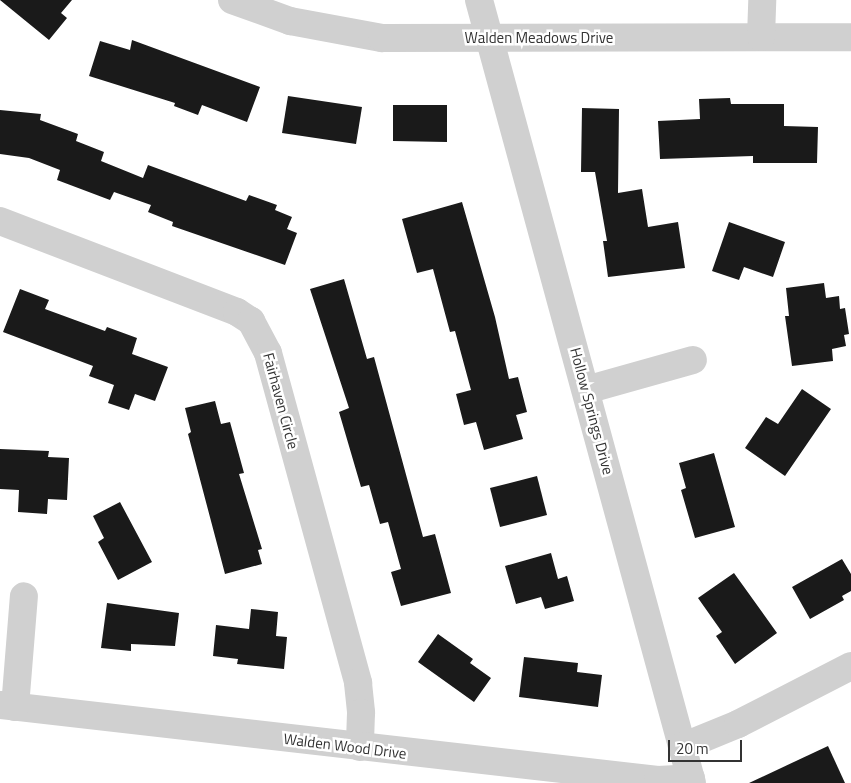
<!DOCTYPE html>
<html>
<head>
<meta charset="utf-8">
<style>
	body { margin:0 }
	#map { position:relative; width:851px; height:783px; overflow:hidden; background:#fff; font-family:"Titillium Web",sans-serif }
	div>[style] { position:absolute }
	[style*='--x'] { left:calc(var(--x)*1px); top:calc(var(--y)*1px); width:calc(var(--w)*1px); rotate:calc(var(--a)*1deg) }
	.building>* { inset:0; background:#1a1a1a }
	.minor>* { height:28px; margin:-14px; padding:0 14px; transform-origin:14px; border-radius:14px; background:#d0d0d0 }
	span { translate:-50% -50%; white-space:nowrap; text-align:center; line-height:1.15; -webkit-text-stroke:5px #fff; paint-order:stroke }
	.street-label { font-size:15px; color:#333 }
	.scale { position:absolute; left:668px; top:740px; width:74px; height:22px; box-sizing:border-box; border:2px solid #333; border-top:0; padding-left:6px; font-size:15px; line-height:18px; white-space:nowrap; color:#333; -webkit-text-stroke:4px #fff; paint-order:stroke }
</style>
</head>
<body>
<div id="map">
	<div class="building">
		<i style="clip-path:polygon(0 0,72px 0,61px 13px,67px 18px,49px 40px)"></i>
		<i style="clip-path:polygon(132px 40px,260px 87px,247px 122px,202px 105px,198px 115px,174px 106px,175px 103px,89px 76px,100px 41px,130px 50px)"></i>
		<i style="clip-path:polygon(288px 96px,362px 107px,356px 144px,282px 133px)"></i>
		<i style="clip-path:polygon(730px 98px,731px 104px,784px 104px,784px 126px,818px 127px,817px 163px,753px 163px,753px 156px,660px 159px,658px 121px,700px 119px,699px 99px)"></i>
		<i style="clip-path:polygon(393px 105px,447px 105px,447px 142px,393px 141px)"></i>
		<i style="clip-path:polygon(582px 108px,619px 109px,618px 193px,642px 189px,648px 227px,678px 222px,685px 268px,608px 277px,603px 241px,607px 241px,595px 172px,581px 172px)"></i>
		<i style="clip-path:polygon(0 110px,41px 114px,40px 120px,78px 134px,76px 141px,104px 152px,101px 161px,143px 178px,148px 165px,246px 201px,249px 195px,277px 205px,275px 210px,292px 217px,287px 229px,297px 233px,285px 265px,172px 226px,173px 222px,148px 212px,151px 205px,114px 192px,110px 200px,57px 180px,60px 170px,29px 158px,0 154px)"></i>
		<i style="clip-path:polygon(462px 202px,495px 317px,509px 379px,518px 377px,527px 412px,516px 415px,523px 439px,484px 450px,476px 422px,464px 425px,456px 394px,471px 390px,455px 331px,450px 332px,433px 269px,417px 273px,402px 219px)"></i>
		<i style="clip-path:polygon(729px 222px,785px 242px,773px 277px,744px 267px,739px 280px,712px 271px)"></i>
		<i style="clip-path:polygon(344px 279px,367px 359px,374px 357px,423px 537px,435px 534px,451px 593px,401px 606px,391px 572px,401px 569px,388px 522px,380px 524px,369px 485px,361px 487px,339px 412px,349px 408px,310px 289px)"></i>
		<i style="clip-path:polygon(824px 283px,826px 298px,839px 296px,840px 309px,845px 308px,849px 334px,844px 335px,846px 346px,832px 349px,833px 361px,792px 366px,785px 316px,789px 316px,786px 288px)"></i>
		<i style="clip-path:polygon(20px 289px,49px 300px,45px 309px,105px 331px,107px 327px,137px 338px,132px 354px,168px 367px,155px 401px,135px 394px,129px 410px,108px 403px,114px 385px,89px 376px,93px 366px,3px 332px)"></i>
		<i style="clip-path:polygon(802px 389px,831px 409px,785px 476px,745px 448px,766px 417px,778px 424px)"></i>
		<i style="clip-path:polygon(215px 401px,221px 424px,230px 422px,244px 473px,239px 474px,262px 549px,258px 550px,262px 564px,225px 574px,188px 434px,191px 432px,185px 408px)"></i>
		<i style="clip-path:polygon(0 449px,49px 451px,48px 457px,69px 458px,67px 500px,48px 499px,47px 514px,18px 512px,19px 490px,0 489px)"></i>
		<i style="clip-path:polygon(714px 453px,735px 527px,695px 538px,681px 490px,686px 488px,679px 463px)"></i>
		<i style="clip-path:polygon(537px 476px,547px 515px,500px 527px,490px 488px)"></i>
		<i style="clip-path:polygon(120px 502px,152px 562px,118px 580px,98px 542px,104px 538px,93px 516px)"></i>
		<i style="clip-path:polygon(551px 553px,558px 579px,567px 576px,574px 601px,545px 609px,541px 597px,516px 604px,505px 566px)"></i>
		<i style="clip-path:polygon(842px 559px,851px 574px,851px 591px,842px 596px,844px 600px,810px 619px,792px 587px)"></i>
		<i style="clip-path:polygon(734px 573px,777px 633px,735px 664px,716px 636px,722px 632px,698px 598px)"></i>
		<i style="clip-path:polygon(107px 603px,179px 613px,175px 646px,131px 644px,131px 651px,101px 648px)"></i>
		<i style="clip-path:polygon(251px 609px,278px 612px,276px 636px,287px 637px,284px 669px,237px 664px,238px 659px,213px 656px,216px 625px,249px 629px)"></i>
		<i style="clip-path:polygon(438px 634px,473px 659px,470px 663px,491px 678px,474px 702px,418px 662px)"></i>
		<i style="clip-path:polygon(524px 657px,578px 663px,577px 672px,602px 675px,598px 707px,519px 697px)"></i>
		<i style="clip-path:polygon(828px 746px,845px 783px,749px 783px)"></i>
	</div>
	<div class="minor">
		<i style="--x:232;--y:0;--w:62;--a:19.9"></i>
		<i style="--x:290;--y:21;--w:94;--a:10.5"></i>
		<i style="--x:382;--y:38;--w:469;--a:-0.1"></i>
		<i style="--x:479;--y:0;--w:811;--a:74.78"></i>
		<i style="--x:761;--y:37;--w:37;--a:-88"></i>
		<i style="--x:0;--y:221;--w:254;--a:21"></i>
		<i style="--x:237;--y:312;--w:17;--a:33"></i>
		<i style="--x:251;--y:321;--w:36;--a:62"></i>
		<i style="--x:268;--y:353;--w:342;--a:74.7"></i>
		<i style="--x:358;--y:683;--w:30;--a:84"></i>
		<i style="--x:361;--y:713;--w:34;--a:92"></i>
		<i style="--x:586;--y:390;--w:111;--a:-15.7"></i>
		<i style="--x:0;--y:705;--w:662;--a:6.5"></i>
		<i style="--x:658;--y:780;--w:33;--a:-3"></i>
		<i style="--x:15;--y:707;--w:111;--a:-85.4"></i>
		<i style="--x:682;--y:747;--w:61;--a:-22.3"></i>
		<i style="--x:738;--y:724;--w:127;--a:-27.2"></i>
	</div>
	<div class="street-label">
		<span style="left:539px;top:38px">Walden Meadows Drive</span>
		<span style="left:281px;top:401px;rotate:75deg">Fairhaven Circle</span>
		<span style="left:592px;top:411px;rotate:75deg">Hollow Springs Drive</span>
		<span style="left:345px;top:746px;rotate:7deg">Walden Wood Drive</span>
	</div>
	<div class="scale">20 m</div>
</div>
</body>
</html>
